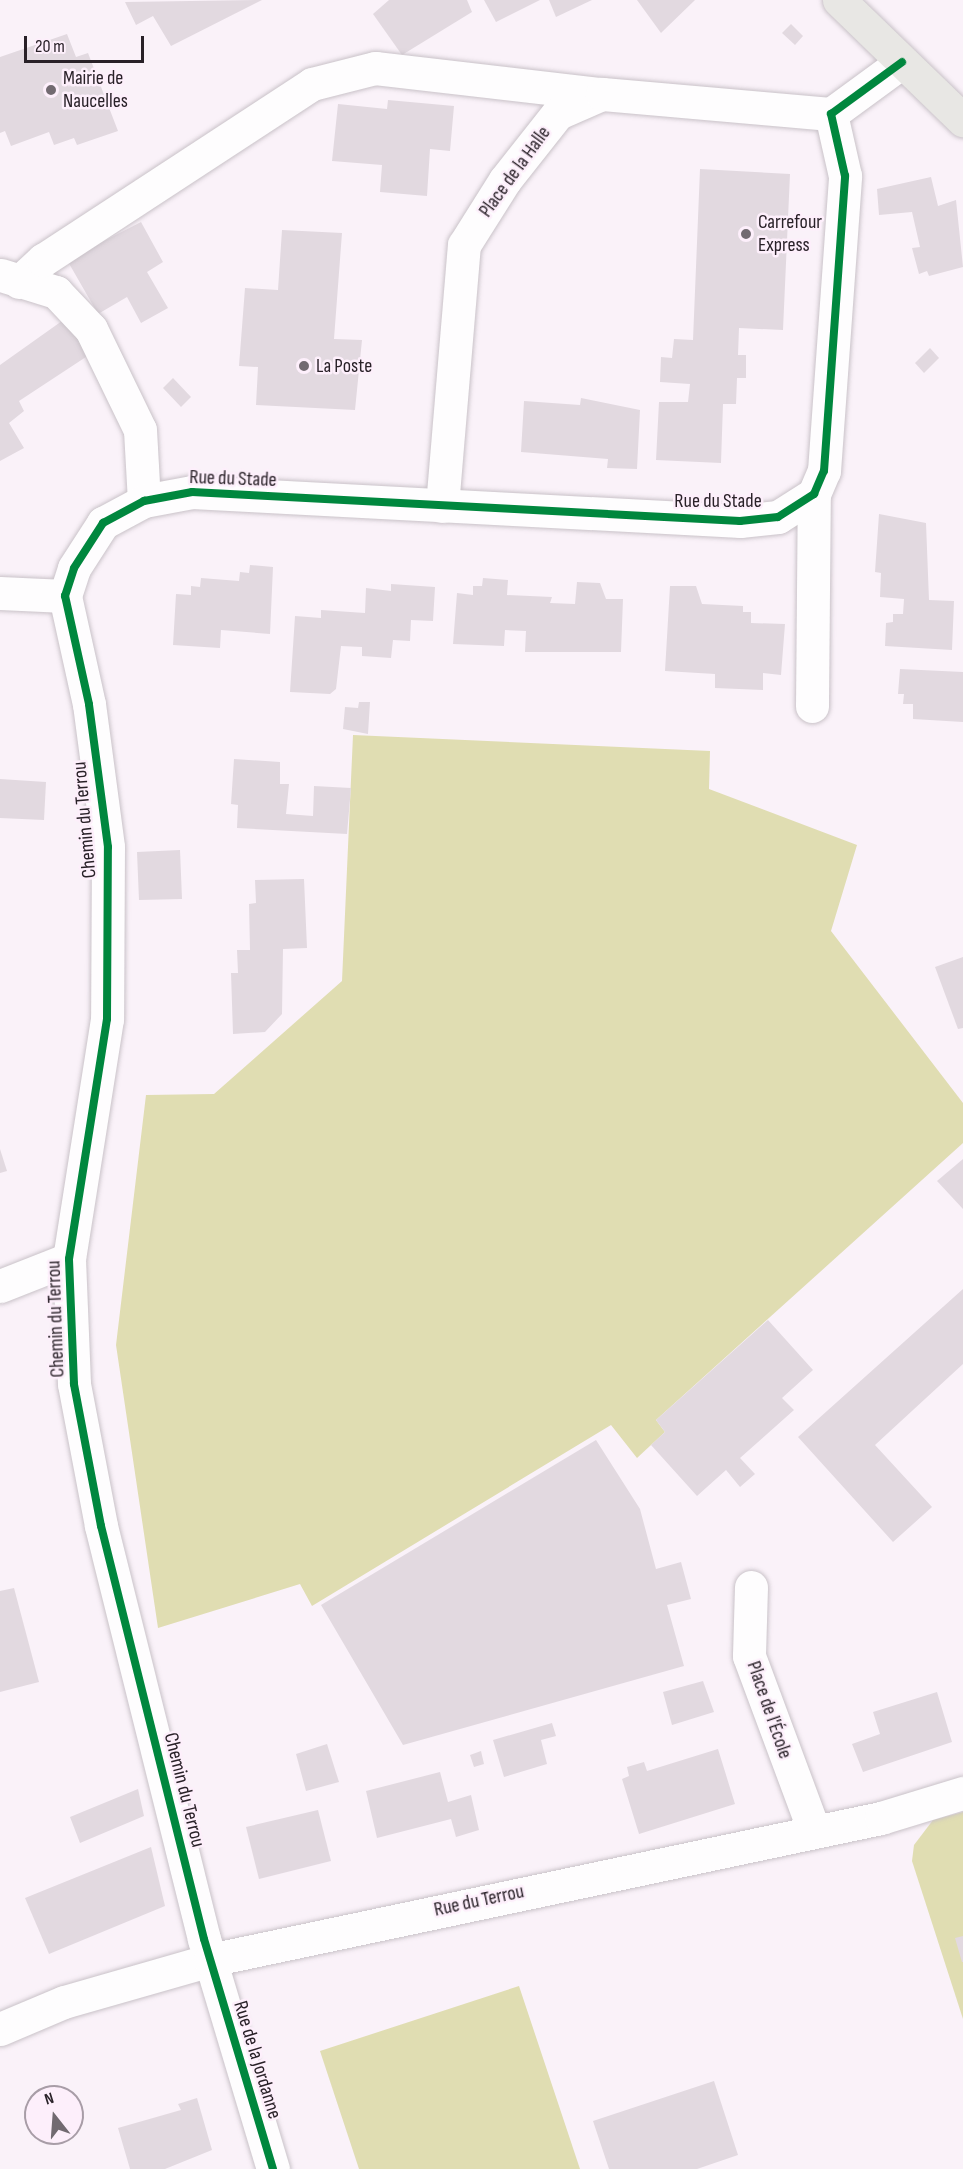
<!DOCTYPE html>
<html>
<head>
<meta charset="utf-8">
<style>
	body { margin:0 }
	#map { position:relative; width:963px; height:2169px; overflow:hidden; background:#faf2f9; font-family:"Sofia Sans Condensed",sans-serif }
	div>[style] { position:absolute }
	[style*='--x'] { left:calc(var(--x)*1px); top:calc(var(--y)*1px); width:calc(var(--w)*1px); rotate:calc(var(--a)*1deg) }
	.green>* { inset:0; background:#e0ddb2 }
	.building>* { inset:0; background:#e2d9e0 }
	.roads { filter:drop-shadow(0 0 2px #c9c2c8) drop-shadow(0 0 2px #c9c2c8) }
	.minor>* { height:33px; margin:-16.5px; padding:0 16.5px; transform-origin:16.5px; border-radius:16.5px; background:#fefdfe }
	.primary>* { height:33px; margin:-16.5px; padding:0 16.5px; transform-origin:16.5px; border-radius:16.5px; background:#e8e7e4 }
	.cycleway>* { height:8px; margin:-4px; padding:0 4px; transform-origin:4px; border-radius:4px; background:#00873e }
	.dots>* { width:16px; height:16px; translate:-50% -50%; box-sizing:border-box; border:3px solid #fdeffb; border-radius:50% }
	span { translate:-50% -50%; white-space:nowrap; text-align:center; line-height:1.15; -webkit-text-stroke:5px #fdeffb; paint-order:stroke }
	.poi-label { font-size:20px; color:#292128 }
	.left { translate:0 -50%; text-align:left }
	.street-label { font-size:20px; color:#292128 }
	.north { position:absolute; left:24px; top:2085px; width:60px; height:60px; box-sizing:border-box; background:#fdeffb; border:2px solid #a89da7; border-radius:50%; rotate:343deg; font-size:16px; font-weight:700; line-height:24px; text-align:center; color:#292128 }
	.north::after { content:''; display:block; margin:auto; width:21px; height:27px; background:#726a71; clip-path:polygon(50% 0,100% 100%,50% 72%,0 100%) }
	.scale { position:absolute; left:24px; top:36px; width:120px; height:27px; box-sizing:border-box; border:3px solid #292128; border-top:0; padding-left:8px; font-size:18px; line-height:21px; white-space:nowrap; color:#292128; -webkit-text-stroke:4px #fdeffb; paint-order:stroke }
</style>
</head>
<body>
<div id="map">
	<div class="green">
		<i style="clip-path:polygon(353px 735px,710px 751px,709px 789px,857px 845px,831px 931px,963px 1103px,963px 1143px,656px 1420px,665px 1432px,637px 1458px,611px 1425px,312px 1606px,300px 1584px,158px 1628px,116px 1345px,146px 1095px,214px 1094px,342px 981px)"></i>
		<i style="clip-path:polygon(963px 1812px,963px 2019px,912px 1861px,914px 1845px,933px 1820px)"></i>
		<i style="clip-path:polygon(519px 1986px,580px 2169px,359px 2169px,320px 2051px)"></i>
	</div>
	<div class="building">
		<i style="clip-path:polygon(262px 0,171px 46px,153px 16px,136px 25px,125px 2px)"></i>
		<i style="clip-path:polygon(389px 0,467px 0,472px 12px,402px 55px,373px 14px)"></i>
		<i style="clip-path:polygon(484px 0,540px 0,496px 22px)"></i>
		<i style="clip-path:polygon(549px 0,592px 0,556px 17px)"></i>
		<i style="clip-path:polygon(637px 0,695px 0,661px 33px)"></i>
		<i style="clip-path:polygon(791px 24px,803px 36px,795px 45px,782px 33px)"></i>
		<i style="clip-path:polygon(67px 34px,76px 57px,88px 53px,118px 131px,77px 145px,74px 138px,54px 145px,49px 132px,11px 146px,5px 131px,0 133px,0 57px)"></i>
		<i style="clip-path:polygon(388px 100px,454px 106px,450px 151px,430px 149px,427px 196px,380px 192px,382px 165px,332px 161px,338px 104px,387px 109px)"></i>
		<i style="clip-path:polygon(700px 169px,790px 174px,783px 330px,739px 328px,738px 355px,746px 355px,746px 378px,737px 378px,736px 404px,723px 404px,721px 463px,656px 460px,659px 402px,688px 402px,690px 384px,660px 382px,661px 357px,672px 358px,674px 339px,693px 340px)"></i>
		<i style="clip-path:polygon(931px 177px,938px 206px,956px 200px,963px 267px,929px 276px,927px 271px,919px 274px,912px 248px,920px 247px,912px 212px,879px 215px,877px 189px)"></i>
		<i style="clip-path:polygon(141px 222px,163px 262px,147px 272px,168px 308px,141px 323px,127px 297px,98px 314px,67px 260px)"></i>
		<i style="clip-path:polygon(282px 230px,342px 233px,334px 339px,362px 340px,355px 410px,256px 405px,258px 367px,239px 366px,245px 288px,278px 290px)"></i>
		<i style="clip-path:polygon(69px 316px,92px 353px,19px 401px,24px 411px,9px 423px,24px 448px,0 461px,0 365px)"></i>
		<i style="clip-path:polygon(930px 348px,939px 358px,924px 373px,915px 363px)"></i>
		<i style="clip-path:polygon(173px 378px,191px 397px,181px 407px,163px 388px)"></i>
		<i style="clip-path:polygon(581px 398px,640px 410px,637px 469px,607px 468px,608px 459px,521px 452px,524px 401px,580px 405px)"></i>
		<i style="clip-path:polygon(879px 514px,926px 523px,929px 600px,954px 601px,952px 650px,885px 646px,886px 623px,893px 622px,893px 614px,903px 614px,904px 599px,880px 597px,881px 573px,875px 572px)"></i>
		<i style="clip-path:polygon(250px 565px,273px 567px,270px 634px,221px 630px,220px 648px,173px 645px,176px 594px,191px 595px,191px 586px,200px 587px,201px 578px,239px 581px,240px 572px,249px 573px)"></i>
		<i style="clip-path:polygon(483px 578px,508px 580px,507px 595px,552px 597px,550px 603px,575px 604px,577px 582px,600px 583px,606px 599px,623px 599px,621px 652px,525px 652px,526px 631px,505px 630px,504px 646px,453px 644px,457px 593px,473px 595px,473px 586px,482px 586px)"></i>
		<i style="clip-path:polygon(391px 584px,435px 587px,433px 621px,411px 620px,410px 641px,393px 640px,391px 658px,362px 656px,362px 647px,341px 646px,336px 689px,330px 694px,290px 692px,295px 616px,321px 618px,321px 610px,365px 613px,366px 588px,391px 591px)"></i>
		<i style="clip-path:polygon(670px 586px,696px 586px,702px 604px,743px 606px,743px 612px,751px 612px,751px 623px,785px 624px,781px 675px,763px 673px,763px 690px,715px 688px,715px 674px,665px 671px)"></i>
		<i style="clip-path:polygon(900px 669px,963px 672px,963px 722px,913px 719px,913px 704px,903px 704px,904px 694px,898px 694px)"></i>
		<i style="clip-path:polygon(359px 702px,370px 702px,368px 734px,343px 729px,345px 707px,358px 708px)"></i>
		<i style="clip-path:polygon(234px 759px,280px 762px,280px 784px,289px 784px,286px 814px,313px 816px,314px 786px,351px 788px,347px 834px,237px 828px,238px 805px,231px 804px)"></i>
		<i style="clip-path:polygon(0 779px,46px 782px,44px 820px,0 818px)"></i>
		<i style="clip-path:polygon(180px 850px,182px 899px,139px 900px,137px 852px)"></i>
		<i style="clip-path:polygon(304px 879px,307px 948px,283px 949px,282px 1014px,265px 1032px,233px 1034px,231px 973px,238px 973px,237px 950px,250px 950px,249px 904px,256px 903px,255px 880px)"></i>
		<i style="clip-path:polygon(963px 957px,963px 1028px,958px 1029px,935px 967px)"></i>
		<i style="clip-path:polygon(0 1149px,7px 1171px,0 1173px)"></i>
		<i style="clip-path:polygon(963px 1159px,963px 1209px,937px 1181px)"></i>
		<i style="clip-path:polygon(963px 1289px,963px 1364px,875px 1445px,932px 1507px,893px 1542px,798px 1437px)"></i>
		<i style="clip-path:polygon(768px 1320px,813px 1370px,782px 1398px,794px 1410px,740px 1458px,755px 1474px,740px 1487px,726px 1470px,697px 1496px,651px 1445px,665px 1432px,656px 1420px)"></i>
		<i style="clip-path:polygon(596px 1440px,640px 1509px,656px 1569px,681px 1562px,691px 1599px,667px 1605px,684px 1666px,403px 1745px,321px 1605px)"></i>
		<i style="clip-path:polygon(14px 1588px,39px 1682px,0 1692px,0 1591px)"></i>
		<i style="clip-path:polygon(703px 1681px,714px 1712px,672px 1725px,663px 1692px)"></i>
		<i style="clip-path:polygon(937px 1692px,952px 1742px,863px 1772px,852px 1744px,880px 1734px,873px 1712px)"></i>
		<i style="clip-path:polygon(552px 1723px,556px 1736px,541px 1740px,547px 1764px,504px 1777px,493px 1740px)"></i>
		<i style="clip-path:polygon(327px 1744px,339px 1782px,306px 1791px,296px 1754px)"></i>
		<i style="clip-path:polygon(718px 1749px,735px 1804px,639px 1834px,622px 1779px,629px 1776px,627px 1767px,644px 1762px,647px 1771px)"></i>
		<i style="clip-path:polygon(481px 1751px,484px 1764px,474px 1767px,470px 1755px)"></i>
		<i style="clip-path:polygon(440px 1772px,448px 1802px,471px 1795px,479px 1830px,456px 1837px,451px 1819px,377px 1838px,366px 1791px)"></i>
		<i style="clip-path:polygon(138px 1789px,144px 1816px,80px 1843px,70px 1817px)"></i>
		<i style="clip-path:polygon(318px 1810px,331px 1861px,259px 1879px,246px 1827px)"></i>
		<i style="clip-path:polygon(151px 1847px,165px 1906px,49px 1954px,25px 1898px)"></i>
		<i style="clip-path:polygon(963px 1936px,963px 1962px,962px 1962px,955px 1938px)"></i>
		<i style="clip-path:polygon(714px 2081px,738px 2155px,697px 2169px,609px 2169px,593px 2121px)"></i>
		<i style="clip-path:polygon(197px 2098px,212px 2150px,165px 2169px,130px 2169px,118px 2128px,181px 2110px,178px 2104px)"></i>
	</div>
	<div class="roads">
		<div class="minor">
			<i style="--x:1;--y:275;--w:58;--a:17.2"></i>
			<i style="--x:56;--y:292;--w:51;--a:46.6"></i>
			<i style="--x:91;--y:329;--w:112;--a:64.1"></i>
			<i style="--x:140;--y:430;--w:71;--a:86.8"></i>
			<i style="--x:19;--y:282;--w:33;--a:-43"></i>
			<i style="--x:43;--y:260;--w:321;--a:-33.2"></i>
			<i style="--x:312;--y:84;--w:65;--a:-14.3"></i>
			<i style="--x:375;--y:68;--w:227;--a:6.6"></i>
			<i style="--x:442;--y:506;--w:262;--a:-85.2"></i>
			<i style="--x:464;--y:245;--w:77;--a:-57.8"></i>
			<i style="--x:505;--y:180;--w:85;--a:-51.7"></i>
			<i style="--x:558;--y:113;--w:48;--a:-23.4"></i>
			<i style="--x:602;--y:94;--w:230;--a:5"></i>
			<i style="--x:0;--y:593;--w:65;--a:2.6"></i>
			<i style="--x:65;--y:596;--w:111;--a:77.5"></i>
			<i style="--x:89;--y:704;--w:144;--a:82.4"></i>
			<i style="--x:108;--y:847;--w:172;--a:90.3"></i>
			<i style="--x:107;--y:1019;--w:243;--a:99"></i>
			<i style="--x:69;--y:1259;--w:125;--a:87.7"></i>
			<i style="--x:74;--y:1384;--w:145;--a:79.2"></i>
			<i style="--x:101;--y:1526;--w:426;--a:76"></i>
			<i style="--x:204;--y:1939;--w:240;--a:73.3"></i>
			<i style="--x:65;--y:596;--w:29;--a:-72"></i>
			<i style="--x:74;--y:568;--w:54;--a:-57.2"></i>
			<i style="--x:103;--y:523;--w:47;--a:-28.2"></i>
			<i style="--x:144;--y:501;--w:49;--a:-10.6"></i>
			<i style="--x:192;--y:492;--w:549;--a:3.03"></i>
			<i style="--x:740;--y:521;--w:38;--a:-6"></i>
			<i style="--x:778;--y:517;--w:43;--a:-32.6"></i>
			<i style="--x:814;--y:494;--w:25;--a:-67"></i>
			<i style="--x:824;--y:471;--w:296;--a:-85.9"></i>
			<i style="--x:845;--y:176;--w:64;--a:-102.7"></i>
			<i style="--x:831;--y:114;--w:88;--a:-36.2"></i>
			<i style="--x:812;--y:706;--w:212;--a:-89.5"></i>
			<i style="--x:0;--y:1286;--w:74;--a:-21.4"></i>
			<i style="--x:751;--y:1587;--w:69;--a:91.7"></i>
			<i style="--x:749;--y:1656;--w:184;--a:69.6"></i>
			<i style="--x:0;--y:2029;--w:69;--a:-22.9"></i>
			<i style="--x:64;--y:2002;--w:152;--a:-16"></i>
			<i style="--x:210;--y:1960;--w:686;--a:-11.95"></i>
			<i style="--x:881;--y:1818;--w:86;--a:-17"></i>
		</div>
		<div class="primary">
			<i style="--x:839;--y:0;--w:173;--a:44.1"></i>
		</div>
	</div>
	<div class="cycleway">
		<i style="--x:273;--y:2169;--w:240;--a:-106.7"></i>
		<i style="--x:204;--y:1939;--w:426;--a:-104"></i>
		<i style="--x:101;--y:1526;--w:145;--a:-100.8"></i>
		<i style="--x:74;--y:1384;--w:125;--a:-92.3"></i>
		<i style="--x:69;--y:1259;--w:243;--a:-81"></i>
		<i style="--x:107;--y:1019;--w:172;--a:-89.7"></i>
		<i style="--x:108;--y:847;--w:144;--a:-97.6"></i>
		<i style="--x:89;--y:704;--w:111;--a:-102.5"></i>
		<i style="--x:65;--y:596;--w:29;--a:-72"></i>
		<i style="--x:74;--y:568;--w:54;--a:-57.2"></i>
		<i style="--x:103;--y:523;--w:47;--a:-28.2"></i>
		<i style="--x:144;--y:501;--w:49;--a:-10.6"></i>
		<i style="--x:192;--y:492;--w:549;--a:3.03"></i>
		<i style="--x:740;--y:521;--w:38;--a:-6"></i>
		<i style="--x:778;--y:517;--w:43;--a:-32.6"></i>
		<i style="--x:814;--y:494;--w:25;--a:-67"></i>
		<i style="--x:824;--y:471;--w:296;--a:-85.9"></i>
		<i style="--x:845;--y:176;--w:64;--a:-102.7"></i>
		<i style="--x:831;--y:114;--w:88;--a:-36.2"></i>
	</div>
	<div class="dots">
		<i style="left:51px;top:90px;background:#726a71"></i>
		<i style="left:746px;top:234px;background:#726a71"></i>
		<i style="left:304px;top:366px;background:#726a71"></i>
	</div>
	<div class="poi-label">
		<span class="left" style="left:63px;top:90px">Mairie de<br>Naucelles</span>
		<span class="left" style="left:758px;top:234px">Carrefour<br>Express</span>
		<span class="left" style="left:316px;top:366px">La Poste</span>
	</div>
	<div class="street-label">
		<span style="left:515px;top:172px;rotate:-54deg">Place de la Halle</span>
		<span style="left:233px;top:479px;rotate:2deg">Rue du Stade</span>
		<span style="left:718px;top:501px">Rue du Stade</span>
		<span style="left:85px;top:820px;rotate:-95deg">Chemin du Terrou</span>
		<span style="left:56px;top:1319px;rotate:-92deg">Chemin du Terrou</span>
		<span style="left:769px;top:1710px;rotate:71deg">Place de l'École</span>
		<span style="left:184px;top:1790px;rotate:76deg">Chemin du Terrou</span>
		<span style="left:479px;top:1901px;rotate:-12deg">Rue du Terrou</span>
		<span style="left:257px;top:2060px;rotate:73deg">Rue de la Jordanne</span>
	</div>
	<div class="north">N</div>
	<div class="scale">20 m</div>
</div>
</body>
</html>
